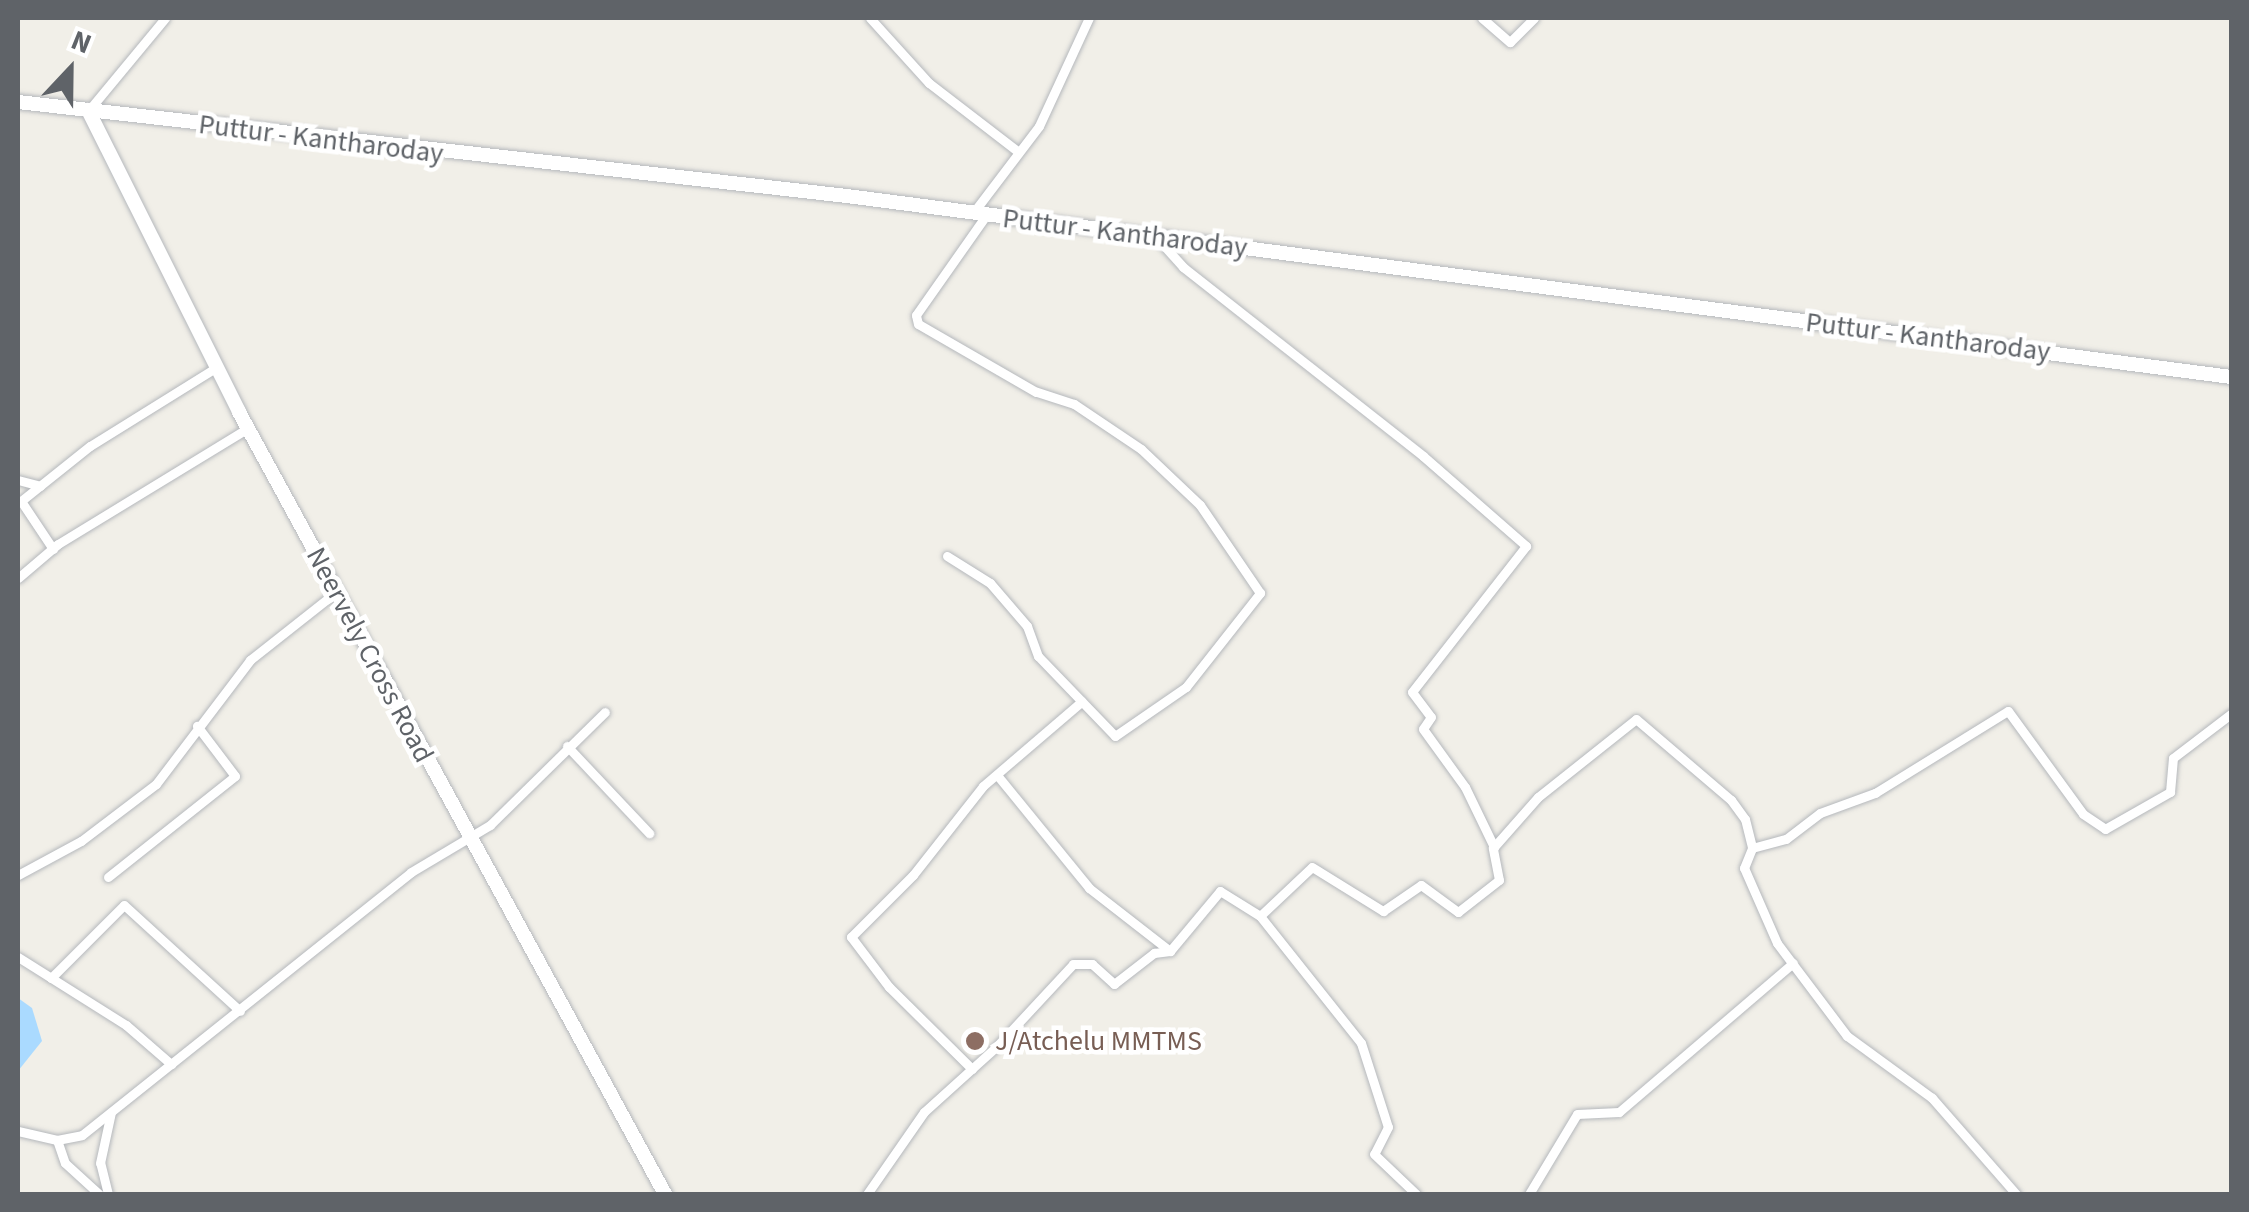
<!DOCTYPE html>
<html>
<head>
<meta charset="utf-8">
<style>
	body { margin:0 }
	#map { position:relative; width:2249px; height:1212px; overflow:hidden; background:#f1efe8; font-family:"Source Sans 3",sans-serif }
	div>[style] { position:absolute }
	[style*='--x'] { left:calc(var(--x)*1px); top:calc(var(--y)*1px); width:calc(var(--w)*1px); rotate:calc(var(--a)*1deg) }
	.water>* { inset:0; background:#aadaff }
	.roads { filter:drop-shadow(0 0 2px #b5b8bc) drop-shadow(0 0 2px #b5b8bc) }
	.street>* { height:9px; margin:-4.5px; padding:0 4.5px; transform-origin:4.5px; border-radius:4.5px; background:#fff }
	.secondary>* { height:14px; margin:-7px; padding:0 7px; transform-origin:7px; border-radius:7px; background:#fff }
	.dots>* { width:28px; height:28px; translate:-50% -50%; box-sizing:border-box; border:5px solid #fff; border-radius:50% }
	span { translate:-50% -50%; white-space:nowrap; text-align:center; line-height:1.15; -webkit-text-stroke:9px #fff; paint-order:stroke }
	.street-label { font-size:28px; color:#5f6368 }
	.education-label { font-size:28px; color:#785e54 }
	.left { translate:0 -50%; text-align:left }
	.frame { position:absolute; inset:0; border:20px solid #5f6368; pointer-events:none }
	.north { position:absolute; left:20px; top:20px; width:100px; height:100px; -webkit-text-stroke:8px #fff; paint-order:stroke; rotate:22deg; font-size:28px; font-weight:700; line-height:40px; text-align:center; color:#5f6368 }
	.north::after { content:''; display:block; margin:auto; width:35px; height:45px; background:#5f6368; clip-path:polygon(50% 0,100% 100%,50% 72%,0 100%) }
</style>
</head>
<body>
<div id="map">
	<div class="water">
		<i style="clip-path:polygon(18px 998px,32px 1008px,42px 1041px,18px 1071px)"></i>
	</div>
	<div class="roads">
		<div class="street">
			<i style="--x:870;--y:18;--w:88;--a:47.8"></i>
			<i style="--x:929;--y:83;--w:110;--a:37.6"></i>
			<i style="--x:1482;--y:18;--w:37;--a:41"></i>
			<i style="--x:1510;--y:42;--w:34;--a:-45"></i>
			<i style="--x:89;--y:110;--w:119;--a:-50.4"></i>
			<i style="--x:973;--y:213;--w:109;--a:-52.8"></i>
			<i style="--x:1039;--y:126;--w:119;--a:-65.2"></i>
			<i style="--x:1157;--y:238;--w:39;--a:48"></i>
			<i style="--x:1183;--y:267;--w:305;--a:38.2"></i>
			<i style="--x:1423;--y:456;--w:137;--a:41.1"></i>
			<i style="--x:1526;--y:546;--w:185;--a:128"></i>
			<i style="--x:1412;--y:692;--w:31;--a:53"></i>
			<i style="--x:1431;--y:717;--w:14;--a:124"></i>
			<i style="--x:1423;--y:729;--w:72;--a:54.1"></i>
			<i style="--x:1465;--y:787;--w:67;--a:64.2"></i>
			<i style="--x:18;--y:480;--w:23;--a:15"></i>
			<i style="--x:53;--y:549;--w:58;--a:-123.7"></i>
			<i style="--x:21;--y:501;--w:88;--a:-38.6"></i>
			<i style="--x:90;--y:446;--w:150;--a:-31.9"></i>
			<i style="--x:947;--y:556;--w:51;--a:32.1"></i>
			<i style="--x:990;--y:583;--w:57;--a:49.3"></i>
			<i style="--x:1027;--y:626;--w:32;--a:70"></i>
			<i style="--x:1038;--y:656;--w:111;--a:46.1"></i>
			<i style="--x:1115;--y:736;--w:86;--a:-34.6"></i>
			<i style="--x:1186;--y:687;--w:120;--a:-51.8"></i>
			<i style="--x:1260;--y:593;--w:107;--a:-124.3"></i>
			<i style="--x:1200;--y:505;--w:81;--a:-136.5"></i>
			<i style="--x:1141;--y:449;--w:81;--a:-146.1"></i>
			<i style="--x:1074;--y:404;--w:40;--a:-162"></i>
			<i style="--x:1036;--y:392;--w:136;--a:-150"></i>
			<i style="--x:918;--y:324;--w:9;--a:-103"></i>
			<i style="--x:916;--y:315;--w:123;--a:-54.9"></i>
			<i style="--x:18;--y:578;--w:52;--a:-40.4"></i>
			<i style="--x:58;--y:544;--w:223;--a:-31.4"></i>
			<i style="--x:567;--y:746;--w:120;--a:46.7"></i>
			<i style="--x:997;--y:775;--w:146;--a:50.8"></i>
			<i style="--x:1089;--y:888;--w:103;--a:37.9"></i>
			<i style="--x:1170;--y:951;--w:78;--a:-50.2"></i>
			<i style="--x:1220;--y:891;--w:47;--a:32"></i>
			<i style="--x:1260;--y:916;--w:162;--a:51.5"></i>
			<i style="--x:1361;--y:1043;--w:88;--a:72.2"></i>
			<i style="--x:1388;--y:1127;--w:30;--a:117"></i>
			<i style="--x:1374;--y:1154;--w:58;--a:43.6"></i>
			<i style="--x:18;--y:875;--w:72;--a:-28.4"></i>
			<i style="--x:81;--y:841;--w:94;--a:-37.2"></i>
			<i style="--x:156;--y:784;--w:156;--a:-52.8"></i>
			<i style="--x:250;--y:660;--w:110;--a:-38.3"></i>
			<i style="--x:108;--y:877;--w:162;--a:-38.5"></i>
			<i style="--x:235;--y:776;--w:63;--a:-127.2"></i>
			<i style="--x:1260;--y:916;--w:71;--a:-43.3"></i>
			<i style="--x:1312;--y:867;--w:84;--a:31.8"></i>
			<i style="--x:1383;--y:911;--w:46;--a:-34.4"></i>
			<i style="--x:1421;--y:885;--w:46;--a:36.1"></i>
			<i style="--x:1458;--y:912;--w:52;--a:-38"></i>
			<i style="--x:1499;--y:880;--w:33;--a:-101"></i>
			<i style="--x:1493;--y:848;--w:68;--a:-48.6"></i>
			<i style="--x:1538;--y:797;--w:125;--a:-38.5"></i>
			<i style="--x:1636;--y:719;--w:125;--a:40.5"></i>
			<i style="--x:1731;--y:800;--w:24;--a:54"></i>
			<i style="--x:1745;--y:819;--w:30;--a:76"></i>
			<i style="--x:18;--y:957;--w:128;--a:32.2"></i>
			<i style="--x:126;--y:1025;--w:60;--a:40.9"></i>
			<i style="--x:51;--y:978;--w:103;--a:-45"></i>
			<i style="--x:124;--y:905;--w:157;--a:42.4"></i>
			<i style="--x:972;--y:1069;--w:117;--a:-135.3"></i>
			<i style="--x:889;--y:987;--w:63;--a:-127.2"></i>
			<i style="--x:851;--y:937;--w:88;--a:-45"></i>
			<i style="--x:913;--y:875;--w:113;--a:-51.8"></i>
			<i style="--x:983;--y:786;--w:130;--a:-40.6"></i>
			<i style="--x:18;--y:1131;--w:40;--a:13"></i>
			<i style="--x:57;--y:1140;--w:25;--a:-11"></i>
			<i style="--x:82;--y:1135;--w:421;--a:-38.6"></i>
			<i style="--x:411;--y:872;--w:92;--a:-30.7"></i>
			<i style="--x:490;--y:825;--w:161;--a:-44.5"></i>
			<i style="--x:57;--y:1140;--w:24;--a:71"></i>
			<i style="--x:65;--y:1163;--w:46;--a:42.4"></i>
			<i style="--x:108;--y:1194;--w:32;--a:-104"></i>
			<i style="--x:100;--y:1163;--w:52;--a:-77.8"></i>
			<i style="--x:867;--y:1194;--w:100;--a:-55.2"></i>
			<i style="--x:924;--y:1112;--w:97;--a:-42.1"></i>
			<i style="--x:996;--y:1047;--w:113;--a:-47.1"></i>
			<i style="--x:1073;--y:964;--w:19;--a:0"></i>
			<i style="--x:1092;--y:964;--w:30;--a:42"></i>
			<i style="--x:1114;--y:984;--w:51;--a:-37.8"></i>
			<i style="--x:1154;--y:953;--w:16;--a:-7"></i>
			<i style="--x:1529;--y:1194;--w:93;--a:-59"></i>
			<i style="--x:1577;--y:1114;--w:42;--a:-2.7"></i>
			<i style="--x:1619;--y:1112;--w:229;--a:-40.6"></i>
			<i style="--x:2016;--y:1194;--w:128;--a:-131.2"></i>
			<i style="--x:1932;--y:1098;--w:105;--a:-143.9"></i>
			<i style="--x:1847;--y:1036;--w:116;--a:-127"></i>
			<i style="--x:1777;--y:943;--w:82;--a:-113.7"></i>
			<i style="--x:1744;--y:868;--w:22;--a:-68"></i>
			<i style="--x:1752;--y:848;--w:35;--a:-15"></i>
			<i style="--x:1786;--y:839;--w:43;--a:-37.4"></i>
			<i style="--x:1820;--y:813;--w:59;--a:-20"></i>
			<i style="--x:1875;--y:793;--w:156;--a:-31.7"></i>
			<i style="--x:2008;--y:711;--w:127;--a:53.9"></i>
			<i style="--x:2083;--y:814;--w:27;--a:34"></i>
			<i style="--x:2105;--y:829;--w:75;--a:-29.6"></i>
			<i style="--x:2170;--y:792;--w:34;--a:-85"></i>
			<i style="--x:2173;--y:758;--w:74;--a:-37.3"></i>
		</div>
		<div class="secondary">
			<i style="--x:18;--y:102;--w:834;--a:6.47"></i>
			<i style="--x:847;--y:196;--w:1397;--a:7.45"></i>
			<i style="--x:88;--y:110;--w:338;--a:63.4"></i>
			<i style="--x:239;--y:412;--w:891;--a:61.42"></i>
		</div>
	</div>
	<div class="dots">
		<i style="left:975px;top:1041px;background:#8d6e63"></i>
	</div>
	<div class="street-label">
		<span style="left:321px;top:139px;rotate:7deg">Puttur - Kantharoday</span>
		<span style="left:1125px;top:233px;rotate:7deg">Puttur - Kantharoday</span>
		<span style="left:1928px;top:337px;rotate:7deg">Puttur - Kantharoday</span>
		<span style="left:370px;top:655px;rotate:62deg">Neervely Cross Road</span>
	</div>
	<div class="education-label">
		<span class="left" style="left:995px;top:1041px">J/Atchelu MMTMS</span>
	</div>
	<div class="frame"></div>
	<div class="north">N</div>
</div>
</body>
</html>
